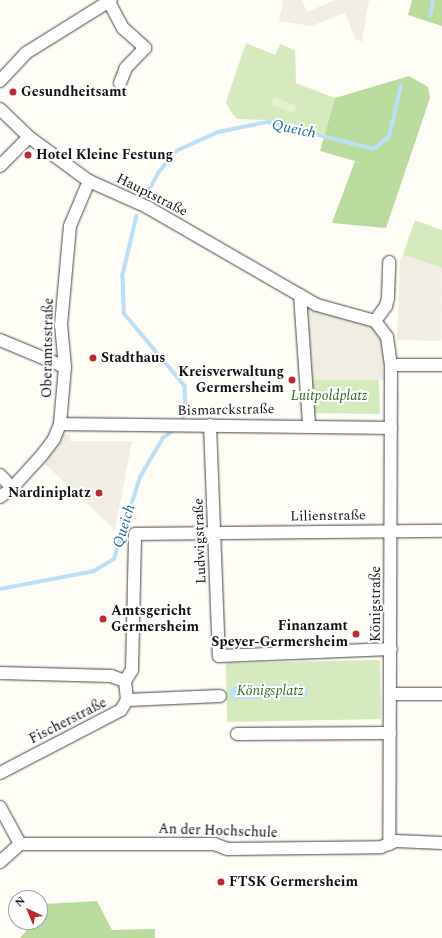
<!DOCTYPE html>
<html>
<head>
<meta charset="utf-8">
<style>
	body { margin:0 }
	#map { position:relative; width:442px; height:938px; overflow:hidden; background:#fffdf5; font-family:Spectral,serif }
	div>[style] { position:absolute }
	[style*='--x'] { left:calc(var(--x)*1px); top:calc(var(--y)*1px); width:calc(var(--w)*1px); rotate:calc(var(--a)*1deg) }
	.green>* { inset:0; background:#d5ebbd }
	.forest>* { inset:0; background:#b9dc9c }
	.pitch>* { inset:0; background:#e6f2cf }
	.plaza>* { inset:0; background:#f1ede2 }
	.water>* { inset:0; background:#b9e0f7 }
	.round { border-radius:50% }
	.stream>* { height:3.5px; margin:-1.75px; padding:0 1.75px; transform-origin:1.75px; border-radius:1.75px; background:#b9e0f7 }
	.canal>* { height:13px; margin:-6.5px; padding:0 6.5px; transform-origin:6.5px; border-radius:6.5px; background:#b9e0f7 }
	.roads { filter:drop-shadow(0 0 1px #444) drop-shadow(0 0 1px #444) }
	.minor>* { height:12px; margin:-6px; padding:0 6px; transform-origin:6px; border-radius:6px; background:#fff }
	.dots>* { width:11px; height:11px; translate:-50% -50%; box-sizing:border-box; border:2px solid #fff; border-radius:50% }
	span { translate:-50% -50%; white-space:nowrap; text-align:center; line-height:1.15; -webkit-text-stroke:4px #fff; paint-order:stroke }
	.poi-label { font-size:14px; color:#111; font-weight:700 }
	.left { translate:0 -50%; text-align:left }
	.right { translate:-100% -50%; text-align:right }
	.street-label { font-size:14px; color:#111 }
	.park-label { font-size:14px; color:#2f6b1f; font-style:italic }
	.water-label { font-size:15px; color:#1768a6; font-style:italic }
	.north { position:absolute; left:8px; top:890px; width:40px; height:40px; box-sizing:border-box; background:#fff; border:1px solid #a0a0a0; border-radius:50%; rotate:316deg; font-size:11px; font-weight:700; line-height:16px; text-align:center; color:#111 }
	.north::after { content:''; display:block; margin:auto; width:14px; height:18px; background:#c4262e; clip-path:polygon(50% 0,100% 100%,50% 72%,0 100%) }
</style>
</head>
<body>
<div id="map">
	<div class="green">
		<i style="clip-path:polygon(246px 43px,275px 55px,280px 44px,295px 50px,296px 83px,335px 98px,325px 134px,265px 120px,237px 119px,231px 112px,226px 102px)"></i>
		<i style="clip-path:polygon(415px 220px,442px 230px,442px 268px,403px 255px)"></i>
		<i style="clip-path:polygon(311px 380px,379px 380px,380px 414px,312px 413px)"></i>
		<i style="clip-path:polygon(380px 660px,381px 719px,227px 722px,226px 663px)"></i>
	</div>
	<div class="forest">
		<i style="clip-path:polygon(412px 0,442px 0,442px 26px,408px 15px)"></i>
		<i style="clip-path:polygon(409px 76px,428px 87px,430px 98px,386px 228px,332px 223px,355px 161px,320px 151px,335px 98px)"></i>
		<i style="clip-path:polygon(97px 901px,112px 930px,155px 929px,155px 938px,20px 938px,33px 922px,40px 922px,40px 911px,45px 904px)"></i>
	</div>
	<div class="pitch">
		<i style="clip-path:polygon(274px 97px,296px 106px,293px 113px,271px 105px)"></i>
	</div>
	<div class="plaza">
		<i style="clip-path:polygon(283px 0,302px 0,307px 12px,335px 0,369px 0,362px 42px,355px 39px,345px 13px,311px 26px,279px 21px)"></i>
		<i style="clip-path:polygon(403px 255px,442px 268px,441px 341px,397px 340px,400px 259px)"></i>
		<i style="clip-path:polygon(305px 303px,373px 326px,381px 339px,386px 380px,311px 380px)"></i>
		<i style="clip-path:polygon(66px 434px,70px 434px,70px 441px,132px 441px,115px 530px,44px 463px,62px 436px)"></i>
	</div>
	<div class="water">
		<i class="round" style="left:230px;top:686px;width:14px;height:14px"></i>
	</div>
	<div class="stream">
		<i style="--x:430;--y:16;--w:16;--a:-79"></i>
		<i style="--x:146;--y:196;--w:26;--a:-62"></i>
		<i style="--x:158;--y:173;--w:28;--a:-51"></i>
		<i style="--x:176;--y:151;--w:46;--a:-24.3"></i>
		<i style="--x:218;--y:132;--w:51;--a:-11.3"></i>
		<i style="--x:268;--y:122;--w:109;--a:14.3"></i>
		<i style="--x:374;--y:149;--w:19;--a:-39"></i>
		<i style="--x:389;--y:137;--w:52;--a:-76.8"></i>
		<i style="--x:137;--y:216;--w:61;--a:103.3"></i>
		<i style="--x:123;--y:275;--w:38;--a:88"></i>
		<i style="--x:124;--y:313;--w:95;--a:50.1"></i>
		<i style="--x:185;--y:386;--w:27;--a:88"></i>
		<i style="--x:186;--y:413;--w:5;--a:127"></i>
		<i style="--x:0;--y:589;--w:96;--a:-10.8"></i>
		<i style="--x:94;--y:571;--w:23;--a:-31"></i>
		<i style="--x:114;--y:559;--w:86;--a:-72.4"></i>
		<i style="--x:140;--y:477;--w:45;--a:-59.5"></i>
		<i style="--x:163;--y:438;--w:9;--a:-36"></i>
	</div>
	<div class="canal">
		<i style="--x:244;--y:692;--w:57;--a:-1"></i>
	</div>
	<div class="roads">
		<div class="minor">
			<i style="--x:109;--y:2;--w:30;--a:62"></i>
			<i style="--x:123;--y:28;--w:30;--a:42"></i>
			<i style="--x:145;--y:48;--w:28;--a:134"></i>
			<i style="--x:126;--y:68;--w:16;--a:112"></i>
			<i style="--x:0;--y:81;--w:38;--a:-47"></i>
			<i style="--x:26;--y:53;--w:100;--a:-31.9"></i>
			<i style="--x:0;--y:109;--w:40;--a:44"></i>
			<i style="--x:29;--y:137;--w:74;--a:36.3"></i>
			<i style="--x:89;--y:181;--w:64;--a:24.1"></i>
			<i style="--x:147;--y:207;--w:196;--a:30"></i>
			<i style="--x:317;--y:305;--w:60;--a:15.4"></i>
			<i style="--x:375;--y:321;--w:20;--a:53"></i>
			<i style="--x:387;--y:337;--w:28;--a:82"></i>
			<i style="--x:391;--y:365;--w:479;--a:90.2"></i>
			<i style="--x:0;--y:166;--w:41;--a:-45"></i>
			<i style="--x:300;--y:295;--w:130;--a:86"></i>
			<i style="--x:375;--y:321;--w:19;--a:-54"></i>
			<i style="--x:386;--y:306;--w:8;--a:-76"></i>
			<i style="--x:388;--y:298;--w:36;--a:-88"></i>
			<i style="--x:0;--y:340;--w:70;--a:22.6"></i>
			<i style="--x:391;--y:365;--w:51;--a:0"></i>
			<i style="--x:60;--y:424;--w:331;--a:0.7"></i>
			<i style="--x:210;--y:425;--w:231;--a:87.8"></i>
			<i style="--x:219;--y:656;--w:172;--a:-2.3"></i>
			<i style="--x:0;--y:475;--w:18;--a:47"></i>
			<i style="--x:0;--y:497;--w:15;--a:-37"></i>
			<i style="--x:12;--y:488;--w:45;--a:-47.7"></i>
			<i style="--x:42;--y:455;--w:20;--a:-53"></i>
			<i style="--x:54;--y:439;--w:16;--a:-68"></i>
			<i style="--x:60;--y:424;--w:57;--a:-85"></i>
			<i style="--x:65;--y:367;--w:42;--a:-95.4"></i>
			<i style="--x:61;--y:325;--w:99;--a:-84.8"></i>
			<i style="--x:70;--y:226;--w:49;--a:-67.1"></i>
			<i style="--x:0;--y:673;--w:111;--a:1.5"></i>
			<i style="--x:111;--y:676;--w:15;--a:20"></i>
			<i style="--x:125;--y:681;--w:13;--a:-58"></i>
			<i style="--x:132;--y:670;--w:136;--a:-88.7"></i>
			<i style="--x:135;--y:534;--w:307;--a:-0.6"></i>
			<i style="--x:391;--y:694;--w:51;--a:0"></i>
			<i style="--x:127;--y:700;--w:93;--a:-2.5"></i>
			<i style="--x:237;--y:734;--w:153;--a:-0.4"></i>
			<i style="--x:0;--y:773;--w:136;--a:-27.5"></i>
			<i style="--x:121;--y:710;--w:12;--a:-59"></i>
			<i style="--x:127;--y:700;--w:19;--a:-96"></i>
			<i style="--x:0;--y:807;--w:42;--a:61.6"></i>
			<i style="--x:0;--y:862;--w:27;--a:-42"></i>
			<i style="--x:20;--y:844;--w:194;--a:0"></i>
			<i style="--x:214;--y:844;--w:15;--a:20"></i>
			<i style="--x:228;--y:849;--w:153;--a:-0.7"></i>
			<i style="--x:381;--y:847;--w:16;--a:-22"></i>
			<i style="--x:396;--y:841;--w:46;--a:2.5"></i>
		</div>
	</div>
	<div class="dots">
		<i style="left:13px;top:92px;background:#c4262e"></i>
		<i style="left:28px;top:155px;background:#c4262e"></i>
		<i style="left:93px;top:358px;background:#c4262e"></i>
		<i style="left:292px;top:380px;background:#c4262e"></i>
		<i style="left:99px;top:493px;background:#c4262e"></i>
		<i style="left:103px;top:619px;background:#c4262e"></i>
		<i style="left:356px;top:634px;background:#c4262e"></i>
		<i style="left:221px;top:882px;background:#c4262e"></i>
	</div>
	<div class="poi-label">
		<span class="left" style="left:21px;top:92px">Gesundheitsamt</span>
		<span class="left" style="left:36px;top:155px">Hotel Kleine Festung</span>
		<span class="left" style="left:101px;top:358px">Stadthaus</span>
		<span class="right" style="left:284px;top:380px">Kreisverwaltung<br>Germersheim</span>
		<span class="right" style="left:91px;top:493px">Nardiniplatz</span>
		<span class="left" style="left:111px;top:619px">Amtsgericht<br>Germersheim</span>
		<span class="right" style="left:348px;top:634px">Finanzamt<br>Speyer-Germersheim</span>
		<span class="left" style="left:229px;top:882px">FTSK Germersheim</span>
	</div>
	<div class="street-label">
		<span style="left:152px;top:195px;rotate:27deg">Hauptstraße</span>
		<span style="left:48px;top:348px;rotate:-89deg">Oberamtsstraße</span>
		<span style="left:226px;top:410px;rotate:-1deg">Bismarckstraße</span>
		<span style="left:328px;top:516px;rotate:-1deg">Lilienstraße</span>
		<span style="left:200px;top:541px;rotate:-92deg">Ludwigstraße</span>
		<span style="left:376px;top:604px;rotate:-90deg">Königstraße</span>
		<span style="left:68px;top:721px;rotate:-27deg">Fischerstraße</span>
		<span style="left:218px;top:831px;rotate:2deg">An der Hochschule</span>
	</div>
	<div class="park-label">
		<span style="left:329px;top:396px">Luitpoldplatz</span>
		<span style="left:270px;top:691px">Königsplatz</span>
	</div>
	<div class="water-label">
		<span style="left:294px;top:129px;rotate:12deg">Queich</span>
		<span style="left:124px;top:526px;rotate:-73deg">Queich</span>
	</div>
	<div class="north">N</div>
</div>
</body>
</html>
